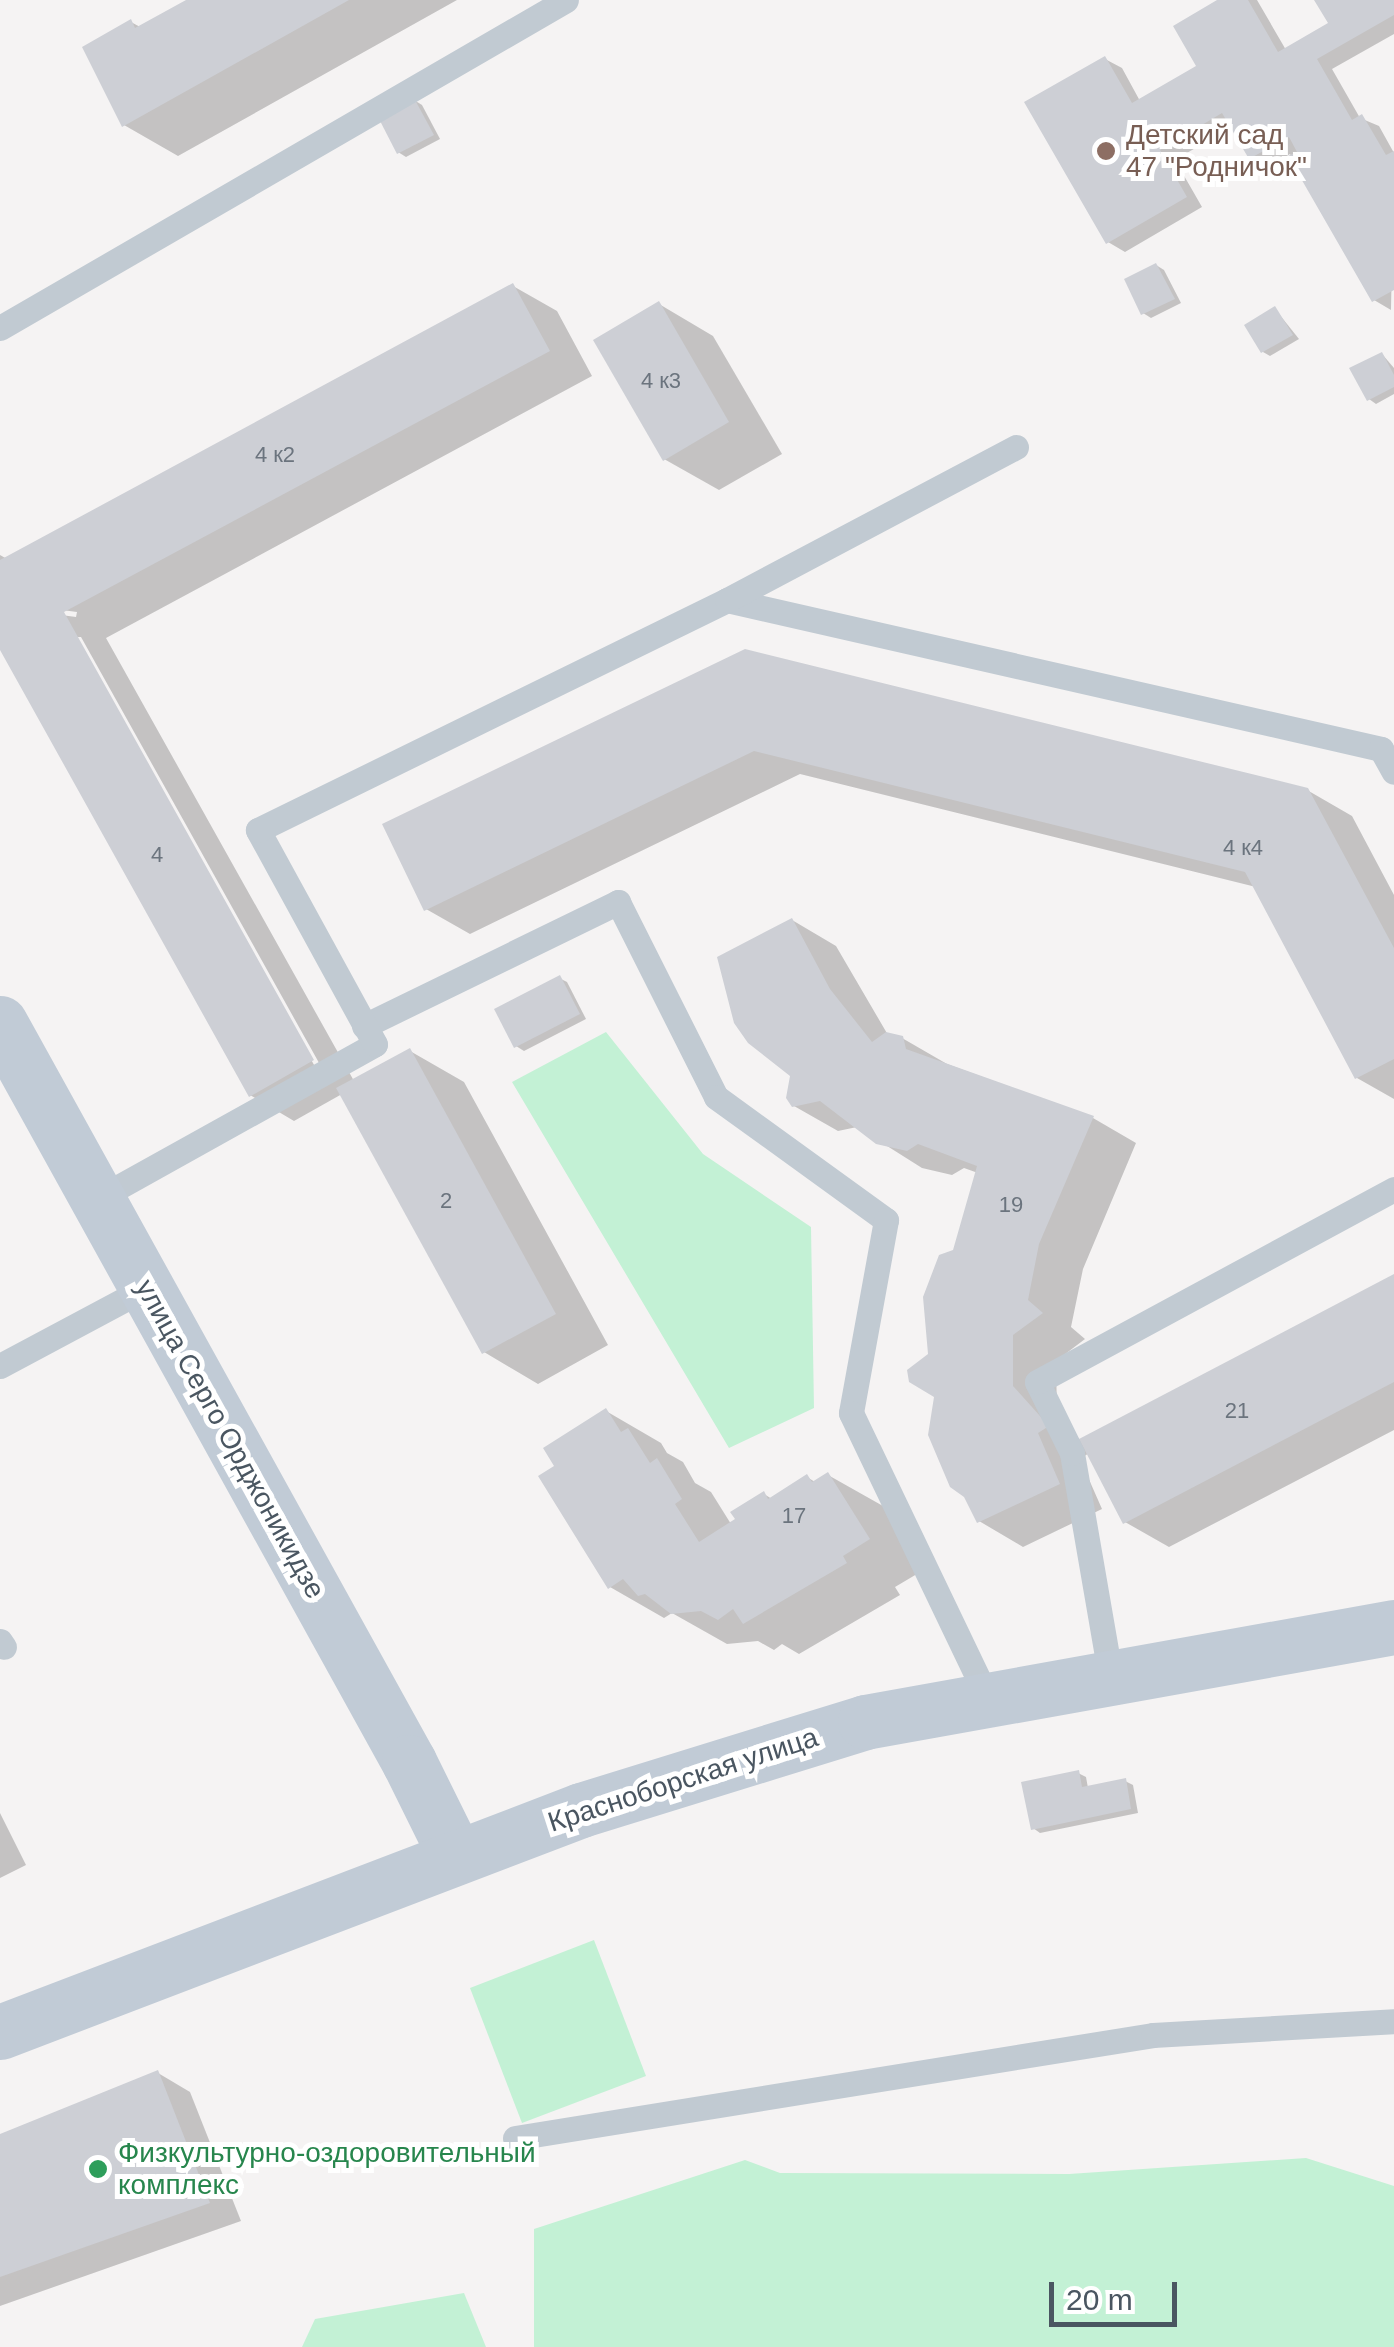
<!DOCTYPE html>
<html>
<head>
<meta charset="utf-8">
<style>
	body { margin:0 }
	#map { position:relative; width:1394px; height:2347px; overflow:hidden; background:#f5f3f3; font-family:Arial,sans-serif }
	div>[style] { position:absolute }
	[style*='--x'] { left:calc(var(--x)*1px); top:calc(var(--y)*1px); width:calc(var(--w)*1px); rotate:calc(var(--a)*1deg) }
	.green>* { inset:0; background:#c3f1d5 }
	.shadow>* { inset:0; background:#0003 }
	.building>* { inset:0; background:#cdcfd5 }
	.lane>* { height:25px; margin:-12.5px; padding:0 12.5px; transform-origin:12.5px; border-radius:12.5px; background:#c1cad2 }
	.secondary>* { height:55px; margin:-27.5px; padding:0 27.5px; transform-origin:27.5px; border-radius:27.5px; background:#c1cbd6 }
	.dots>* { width:28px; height:28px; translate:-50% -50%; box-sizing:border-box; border:5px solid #fff; border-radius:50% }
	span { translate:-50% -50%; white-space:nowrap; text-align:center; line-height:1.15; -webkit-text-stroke:10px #fff; paint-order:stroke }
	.number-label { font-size:22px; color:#6b747e }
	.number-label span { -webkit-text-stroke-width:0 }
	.education-label { font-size:28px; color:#785e54 }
	.left { translate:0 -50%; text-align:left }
	.street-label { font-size:28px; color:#4a5661 }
	.leisure-label { font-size:28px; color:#27864d }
	.scale { position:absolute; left:1049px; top:2282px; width:128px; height:45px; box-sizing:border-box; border:5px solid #4a5661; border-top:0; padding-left:12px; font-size:30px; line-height:35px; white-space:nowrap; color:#4a5661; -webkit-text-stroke:8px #fff; paint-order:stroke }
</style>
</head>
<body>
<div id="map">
	<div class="green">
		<i style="clip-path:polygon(606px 1032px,703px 1154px,811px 1227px,814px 1408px,729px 1448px,512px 1082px)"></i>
		<i style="clip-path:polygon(594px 1940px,646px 2076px,522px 2123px,470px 1988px)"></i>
		<i style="clip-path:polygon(1306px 2158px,1394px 2186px,1394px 2347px,534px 2347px,534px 2229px,745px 2160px,780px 2173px,1069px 2174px)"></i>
		<i style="clip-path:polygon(464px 2293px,486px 2347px,302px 2347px,315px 2319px)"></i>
	</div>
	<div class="shadow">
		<i style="clip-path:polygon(191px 0,457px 0,178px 156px,124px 125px,131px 22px,142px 28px)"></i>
		<i style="clip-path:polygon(1222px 0,1257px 0,1286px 50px,1331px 24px,1317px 0,1394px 0,1394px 34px,1332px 69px,1360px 118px,1379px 126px,1394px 153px,1391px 310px,1374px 300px,1290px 154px,1268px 167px,1251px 158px,1233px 126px,1175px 160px,1202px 207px,1125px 252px,1108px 242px,1105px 59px,1122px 68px,1140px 101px,1199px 67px)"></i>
		<i style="clip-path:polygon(414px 100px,422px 105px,440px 139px,406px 157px,398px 152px)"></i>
		<i style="clip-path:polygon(1156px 265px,1164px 270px,1181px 303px,1151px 318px,1143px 313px)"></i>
		<i style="clip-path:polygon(evenodd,513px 286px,557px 311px,592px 376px,106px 638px,354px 1081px,410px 1051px,464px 1082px,608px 1345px,538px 1384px,484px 1352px,342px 1094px,294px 1121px,250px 1095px,0 645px,0 555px,7px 559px,513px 286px,9px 603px,77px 612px,76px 617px,9px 608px,9px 603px,513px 286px,75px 637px,81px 637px,323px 1070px,318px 1072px,75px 637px)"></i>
		<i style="clip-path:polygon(659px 304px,713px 336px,782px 454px,719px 490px,664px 459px)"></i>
		<i style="clip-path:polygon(1275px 309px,1299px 339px,1270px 356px,1263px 352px)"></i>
		<i style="clip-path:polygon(1382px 354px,1394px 368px,1394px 394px,1376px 404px,1369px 399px)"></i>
		<i style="clip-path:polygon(745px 651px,1307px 790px,1352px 816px,1394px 895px,1394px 1099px,1357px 1078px,1256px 887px,800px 774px,470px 934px,426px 909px)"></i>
		<i style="clip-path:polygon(792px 920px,836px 946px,888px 1035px,902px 1038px,947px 1064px,1093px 1118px,1136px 1143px,1083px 1269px,1071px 1327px,1085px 1339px,1056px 1361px,1057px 1413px,1081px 1441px,1394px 1277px,1394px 1430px,1169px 1547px,1125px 1522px,1089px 1453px,1080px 1459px,1102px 1509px,1023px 1547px,979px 1521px,937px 1396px,930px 1355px,978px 1173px,964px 1168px,952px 1175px,922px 1168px,857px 1127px,838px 1131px,794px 1106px)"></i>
		<i style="clip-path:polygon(559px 978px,567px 982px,586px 1019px,524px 1051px,516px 1046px)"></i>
		<i style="clip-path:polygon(606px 1411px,661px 1443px,667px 1453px,683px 1462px,695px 1483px,711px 1492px,731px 1524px,764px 1494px,772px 1499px,807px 1477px,815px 1482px,828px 1475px,883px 1506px,922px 1571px,895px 1587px,900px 1595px,799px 1654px,782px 1644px,774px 1650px,758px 1641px,727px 1644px,672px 1613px,664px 1618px,610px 1587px,557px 1467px)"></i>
		<i style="clip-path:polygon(1078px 1773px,1086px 1777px,1088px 1788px,1125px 1781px,1133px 1785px,1138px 1813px,1040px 1833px,1033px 1828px)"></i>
		<i style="clip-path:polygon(0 1813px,26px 1865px,0 1878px)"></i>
		<i style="clip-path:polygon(158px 2073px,190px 2092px,241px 2221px,0 2306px,0 2137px)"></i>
	</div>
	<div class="building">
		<i style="clip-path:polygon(186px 0,349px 0,122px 127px,82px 47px,131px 19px,135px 28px)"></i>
		<i style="clip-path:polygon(1217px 0,1248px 0,1278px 52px,1328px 23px,1314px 0,1394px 0,1394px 15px,1317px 59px,1352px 120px,1362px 114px,1386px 155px,1394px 151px,1394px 290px,1372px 302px,1288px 156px,1297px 152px,1289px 137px,1249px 159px,1222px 113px,1160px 150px,1187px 197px,1106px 244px,1024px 102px,1105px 56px,1132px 103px,1196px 66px,1173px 26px)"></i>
		<i style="clip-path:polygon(414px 98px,434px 135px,397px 154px,378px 117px)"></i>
		<i style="clip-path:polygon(1156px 263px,1175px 299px,1141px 315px,1124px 279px)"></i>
		<i style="clip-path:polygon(513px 283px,550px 351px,64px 612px,314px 1060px,249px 1097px,0 650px,0 560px)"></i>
		<i style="clip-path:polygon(659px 301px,729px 422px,663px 461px,593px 340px)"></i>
		<i style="clip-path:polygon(1275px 306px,1293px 335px,1261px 353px,1244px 325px)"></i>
		<i style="clip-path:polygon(1382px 352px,1394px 375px,1394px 387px,1367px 401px,1349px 368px)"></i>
		<i style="clip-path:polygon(745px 649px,1308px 788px,1394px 948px,1394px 1059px,1355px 1079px,1245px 872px,754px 751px,424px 911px,382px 824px)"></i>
		<i style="clip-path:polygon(792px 918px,830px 989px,872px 1042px,886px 1032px,903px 1036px,906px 1049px,1094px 1116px,1039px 1244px,1028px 1300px,1043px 1313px,1013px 1335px,1013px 1386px,1049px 1426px,1038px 1433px,1060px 1484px,977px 1523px,964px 1497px,950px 1487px,928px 1435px,934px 1397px,909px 1382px,907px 1370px,928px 1354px,923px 1297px,939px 1255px,953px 1250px,977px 1166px,918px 1144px,907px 1151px,876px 1144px,820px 1101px,792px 1107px,786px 1098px,790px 1076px,748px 1043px,734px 1023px,717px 957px)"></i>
		<i style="clip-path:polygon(560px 975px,580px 1014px,514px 1048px,494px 1009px)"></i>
		<i style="clip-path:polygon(410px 1048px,556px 1314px,482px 1354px,336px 1088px)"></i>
		<i style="clip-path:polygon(1394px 1274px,1394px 1382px,1123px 1524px,1079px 1439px)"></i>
		<i style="clip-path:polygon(606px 1408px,621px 1432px,628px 1428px,650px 1463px,657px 1458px,682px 1499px,675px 1504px,699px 1542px,735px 1519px,730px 1512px,764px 1491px,768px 1499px,807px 1474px,812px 1482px,828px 1472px,870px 1539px,843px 1556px,847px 1563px,743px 1624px,733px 1609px,718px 1620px,701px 1611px,671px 1614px,645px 1594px,638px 1596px,623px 1579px,608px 1589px,538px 1476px,554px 1466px,543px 1448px)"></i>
		<i style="clip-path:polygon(1079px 1770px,1082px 1787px,1126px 1778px,1131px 1809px,1031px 1830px,1021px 1782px)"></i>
		<i style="clip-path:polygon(158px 2070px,210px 2203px,0 2277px,0 2134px)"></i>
	</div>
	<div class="lane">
		<i style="--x:0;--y:328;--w:654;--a:-30.09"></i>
		<i style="--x:727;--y:600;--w:671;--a:12.83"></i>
		<i style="--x:1381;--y:749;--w:26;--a:61"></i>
		<i style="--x:364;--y:1026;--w:283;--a:-26"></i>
		<i style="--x:618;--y:902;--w:218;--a:63.3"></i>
		<i style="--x:716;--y:1097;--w:210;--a:35.9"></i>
		<i style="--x:886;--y:1220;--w:196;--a:100.3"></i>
		<i style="--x:851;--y:1413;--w:319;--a:64.4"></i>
		<i style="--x:97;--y:1199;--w:318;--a:-29.1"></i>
		<i style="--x:375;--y:1044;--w:244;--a:-118.7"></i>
		<i style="--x:258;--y:830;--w:522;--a:-26.12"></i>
		<i style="--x:727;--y:600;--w:327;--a:-27.9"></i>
		<i style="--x:0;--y:1366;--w:166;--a:-28.1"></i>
		<i style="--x:0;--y:1641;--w:7;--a:56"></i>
		<i style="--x:1111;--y:1679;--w:229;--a:-99.8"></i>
		<i style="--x:1072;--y:1453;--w:79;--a:-116.2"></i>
		<i style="--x:1037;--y:1382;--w:406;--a:-28.4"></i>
		<i style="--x:515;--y:2138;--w:646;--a:-9.17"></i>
		<i style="--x:1153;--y:2035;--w:241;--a:-3.3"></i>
	</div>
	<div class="secondary">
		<i style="--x:0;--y:1023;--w:845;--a:61.04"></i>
		<i style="--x:409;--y:1762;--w:106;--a:63.7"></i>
		<i style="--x:0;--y:2032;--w:622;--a:-20.91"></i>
		<i style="--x:581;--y:1810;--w:297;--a:-17.2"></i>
		<i style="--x:865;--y:1722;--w:537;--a:-10.18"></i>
	</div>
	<div class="dots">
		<i style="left:1106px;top:151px;background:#8d6e63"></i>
		<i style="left:98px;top:2169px;background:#2e9e5b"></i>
	</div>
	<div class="number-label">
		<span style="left:661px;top:381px">4 к3</span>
		<span style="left:275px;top:455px">4 к2</span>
		<span style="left:1243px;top:848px">4 к4</span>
		<span style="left:157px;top:855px">4</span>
		<span style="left:446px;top:1201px">2</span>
		<span style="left:1011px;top:1205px">19</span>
		<span style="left:1237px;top:1411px">21</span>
		<span style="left:794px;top:1516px">17</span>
	</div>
	<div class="education-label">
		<span class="left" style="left:1126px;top:151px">Детский сад<br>47 "Родничок"</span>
	</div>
	<div class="street-label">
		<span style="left:230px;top:1439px;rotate:61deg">улица Серго Орджоникидзе</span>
		<span style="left:683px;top:1780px;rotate:-18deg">Красноборская улица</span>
	</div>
	<div class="leisure-label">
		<span class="left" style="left:118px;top:2169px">Физкультурно-оздоровительный<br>комплекс</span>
	</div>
	<div class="scale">20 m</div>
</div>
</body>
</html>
